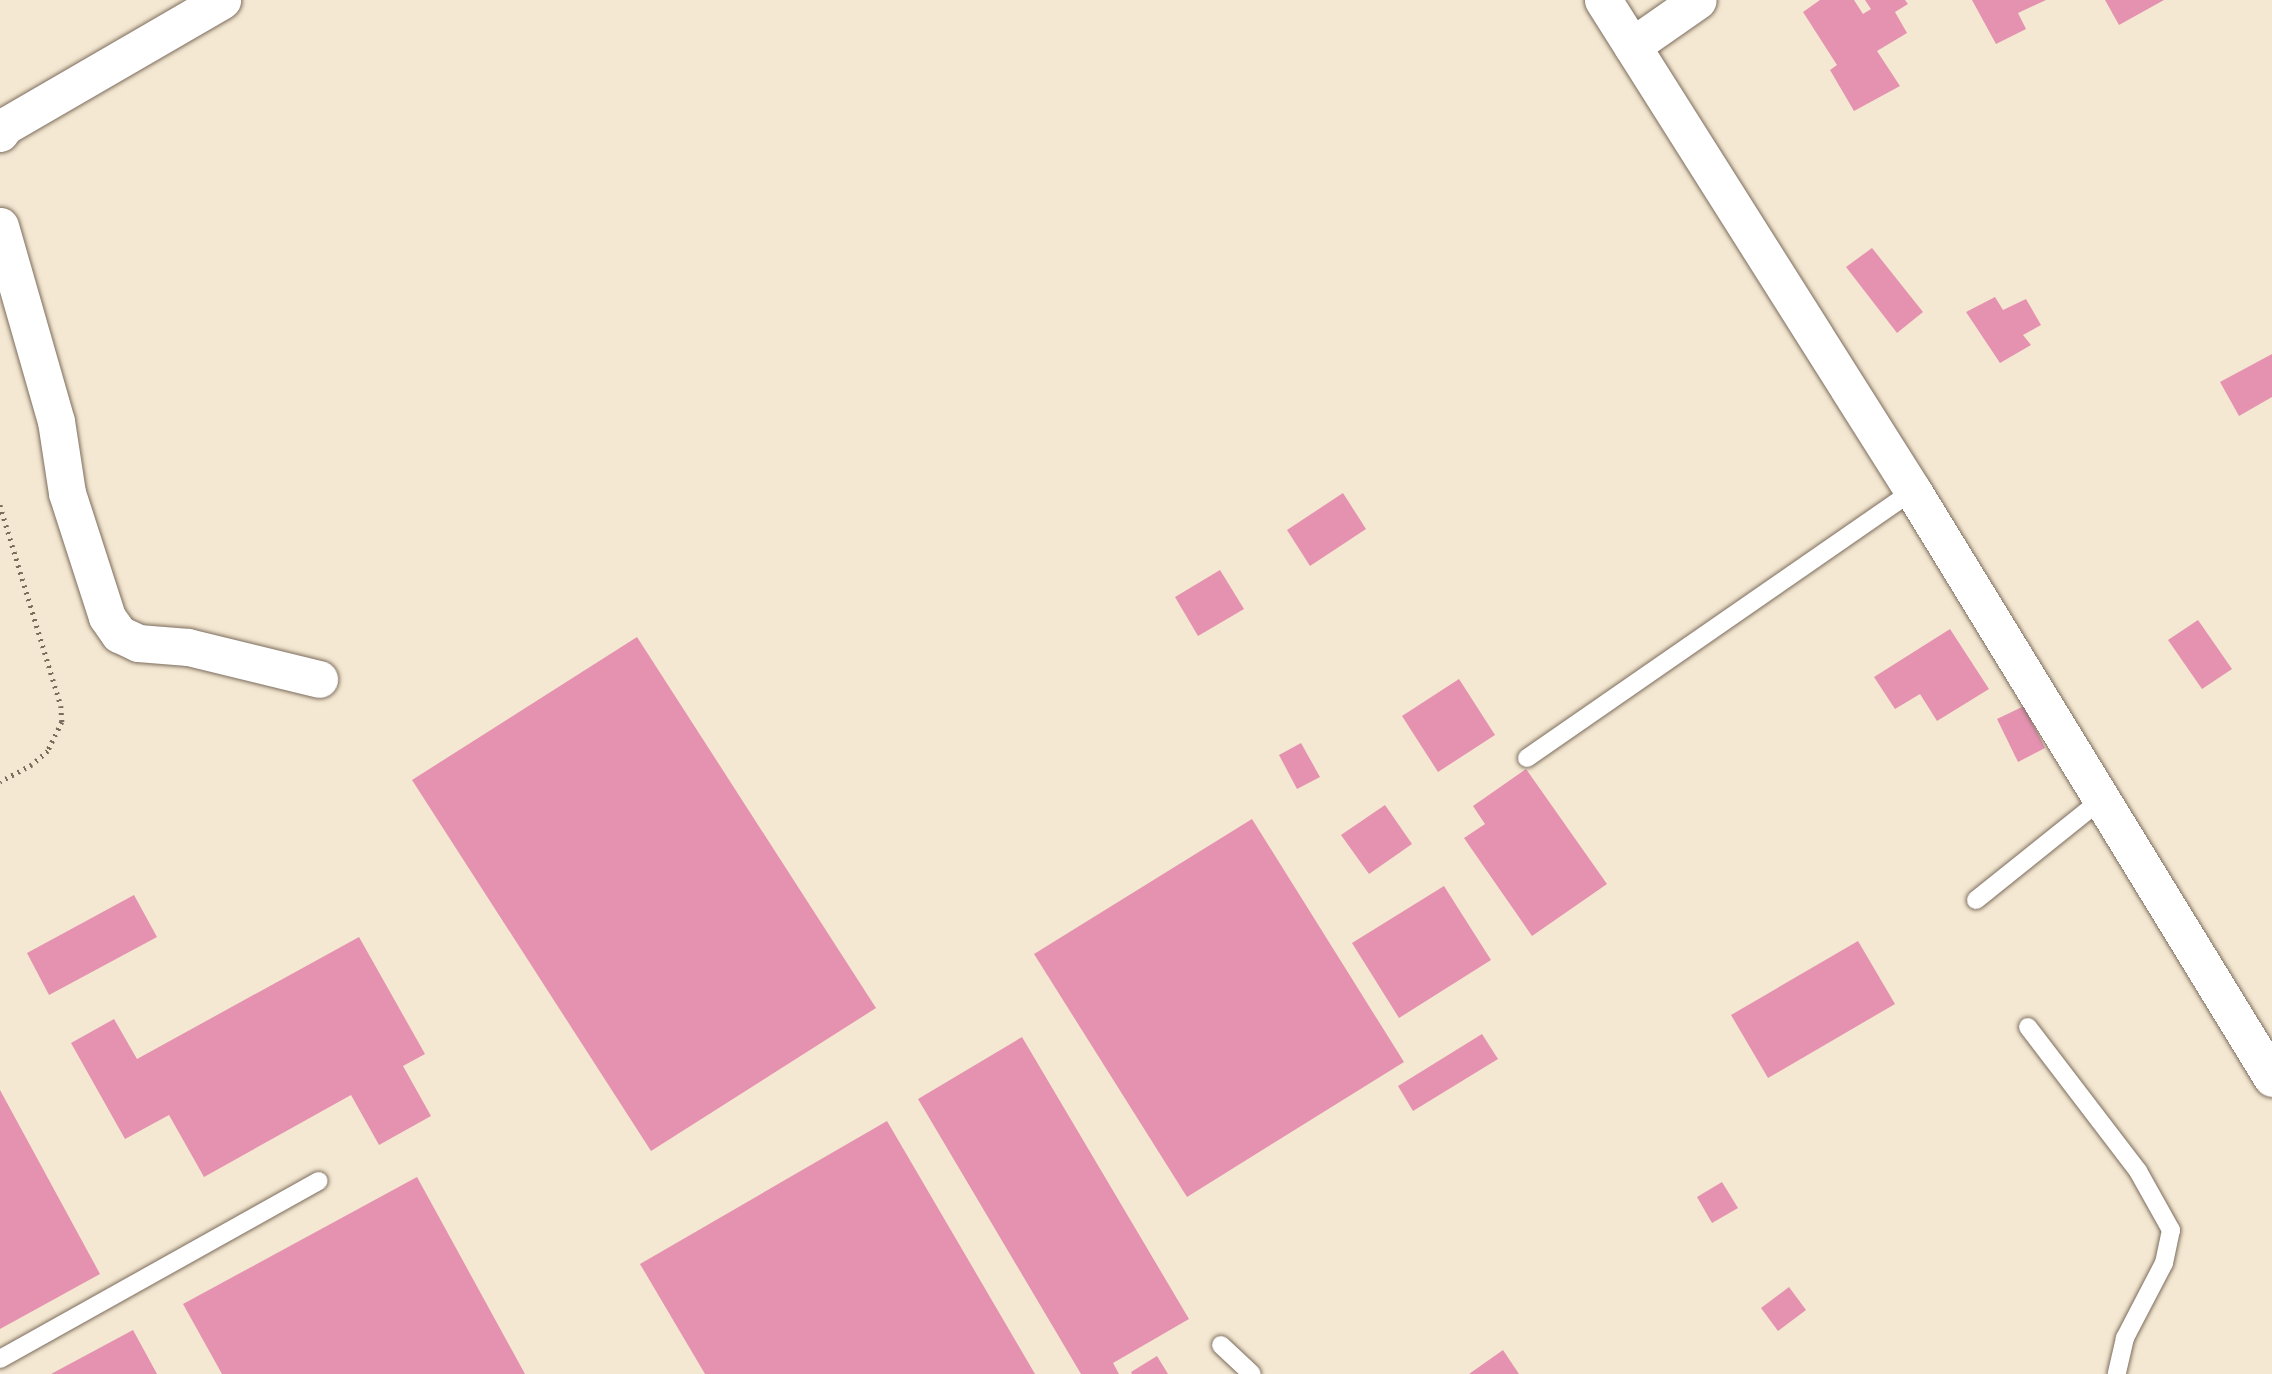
<!DOCTYPE html>
<html>
<head>
<meta charset="utf-8">
<style>
	body { margin:0 }
	#map { position:relative; width:2272px; height:1374px; overflow:hidden; background:#f4e8d2; font-family:"IM FELL English",serif }
	div>[style] { position:absolute }
	[style*='--x'] { left:calc(var(--x)*1px); top:calc(var(--y)*1px); width:calc(var(--w)*1px); rotate:calc(var(--a)*1deg) }
	.building>* { inset:0; background:#e592b1 }
	.path>* { height:4.5px; margin-top:-2.25px; transform-origin:0; background:repeating-linear-gradient(90deg,#7c6c5d 0 2px,transparent 0 7px) }
	.roads { filter:drop-shadow(0 0 2px #7c6c5d) drop-shadow(0 0 2px #7c6c5d) }
	.lane>* { height:18px; margin:-9px; padding:0 9px; transform-origin:9px; border-radius:9px; background:#fff }
	.street>* { height:37px; margin:-18.5px; padding:0 18.5px; transform-origin:18.5px; border-radius:18.5px; background:#fff }
	span { translate:-50% -50%; white-space:nowrap; text-align:center; line-height:1.15; -webkit-text-stroke:5px #f7f3e8; paint-order:stroke }
</style>
</head>
<body>
<div id="map">
	<div class="building">
		<i style="clip-path:polygon(1820px 0,1854px 0,1863px 14px,1871px 9px,1865px 0,1905px 0,1908px 4px,1895px 12px,1907px 33px,1877px 51px,1900px 86px,1854px 111px,1830px 70px,1837px 65px,1803px 12px)"></i>
		<i style="clip-path:polygon(1972px 0,2046px 0,2018px 13px,2026px 29px,1996px 44px)"></i>
		<i style="clip-path:polygon(2105px 0,2164px 0,2119px 25px)"></i>
		<i style="clip-path:polygon(1872px 248px,1923px 312px,1897px 333px,1846px 267px)"></i>
		<i style="clip-path:polygon(1995px 297px,2003px 310px,2026px 299px,2041px 325px,2023px 335px,2031px 345px,2000px 363px,1966px 312px)"></i>
		<i style="clip-path:polygon(2272px 354px,2272px 397px,2239px 416px,2220px 382px)"></i>
		<i style="clip-path:polygon(1343px 493px,1366px 529px,1310px 566px,1287px 530px)"></i>
		<i style="clip-path:polygon(1220px 570px,1244px 609px,1198px 636px,1175px 597px)"></i>
		<i style="clip-path:polygon(2198px 620px,2232px 669px,2202px 689px,2168px 640px)"></i>
		<i style="clip-path:polygon(1950px 629px,1989px 689px,1937px 721px,1920px 694px,1895px 709px,1874px 677px)"></i>
		<i style="clip-path:polygon(637px 637px,876px 1008px,651px 1151px,412px 780px)"></i>
		<i style="clip-path:polygon(1459px 679px,1495px 735px,1438px 772px,1402px 716px)"></i>
		<i style="clip-path:polygon(2024px 706px,2045px 748px,2018px 762px,1997px 719px)"></i>
		<i style="clip-path:polygon(1301px 743px,1320px 777px,1297px 789px,1279px 755px)"></i>
		<i style="clip-path:polygon(1526px 769px,1607px 884px,1532px 936px,1464px 838px,1485px 824px,1473px 806px)"></i>
		<i style="clip-path:polygon(1385px 805px,1412px 844px,1369px 874px,1341px 835px)"></i>
		<i style="clip-path:polygon(1252px 819px,1404px 1062px,1187px 1197px,1034px 954px)"></i>
		<i style="clip-path:polygon(1444px 886px,1491px 960px,1399px 1018px,1352px 943px)"></i>
		<i style="clip-path:polygon(134px 895px,157px 937px,49px 995px,27px 953px)"></i>
		<i style="clip-path:polygon(359px 937px,425px 1054px,403px 1066px,431px 1116px,379px 1145px,351px 1095px,204px 1177px,169px 1115px,125px 1139px,71px 1043px,114px 1019px,137px 1059px)"></i>
		<i style="clip-path:polygon(1858px 941px,1895px 1004px,1768px 1078px,1731px 1015px)"></i>
		<i style="clip-path:polygon(1482px 1034px,1498px 1059px,1413px 1111px,1398px 1086px)"></i>
		<i style="clip-path:polygon(1022px 1037px,1189px 1319px,1113px 1363px,1119px 1374px,1081px 1374px,918px 1099px)"></i>
		<i style="clip-path:polygon(0 1090px,100px 1274px,0 1329px)"></i>
		<i style="clip-path:polygon(887px 1121px,1035px 1374px,705px 1374px,640px 1264px)"></i>
		<i style="clip-path:polygon(417px 1177px,525px 1374px,222px 1374px,183px 1304px)"></i>
		<i style="clip-path:polygon(1722px 1182px,1738px 1208px,1712px 1223px,1697px 1197px)"></i>
		<i style="clip-path:polygon(1789px 1287px,1806px 1310px,1778px 1331px,1761px 1308px)"></i>
		<i style="clip-path:polygon(133px 1330px,157px 1374px,51px 1374px)"></i>
		<i style="clip-path:polygon(1503px 1350px,1519px 1374px,1469px 1374px)"></i>
		<i style="clip-path:polygon(1157px 1356px,1168px 1374px,1132px 1374px,1131px 1372px)"></i>
	</div>
	<div class="path">
		<i style="--x:0;--y:505;--w:210;--a:73.1"></i>
		<i style="--x:61;--y:706;--w:16;--a:86"></i>
		<i style="--x:62;--y:722;--w:32;--a:116"></i>
		<i style="--x:48;--y:751;--w:21;--a:139"></i>
		<i style="--x:32;--y:765;--w:36;--a:152"></i>
	</div>
	<div class="roads">
		<div class="lane">
			<i style="--x:1527;--y:758;--w:469;--a:-34.7"></i>
			<i style="--x:1976;--y:900;--w:160;--a:-38.7"></i>
			<i style="--x:2028;--y:1027;--w:181;--a:52.6"></i>
			<i style="--x:2138;--y:1171;--w:68;--a:60.8"></i>
			<i style="--x:2171;--y:1230;--w:34;--a:102"></i>
			<i style="--x:2164;--y:1263;--w:85;--a:117.5"></i>
			<i style="--x:2125;--y:1338;--w:37;--a:103"></i>
			<i style="--x:1221;--y:1345;--w:42;--a:43.1"></i>
			<i style="--x:0;--y:1359;--w:365;--a:-29.2"></i>
		</div>
		<div class="street">
			<i style="--x:1603;--y:0;--w:581;--a:57.73"></i>
			<i style="--x:1913;--y:491;--w:688;--a:58.55"></i>
			<i style="--x:1632;--y:46;--w:80;--a:-34.9"></i>
			<i style="--x:0;--y:133;--w:9;--a:-54"></i>
			<i style="--x:5;--y:126;--w:251;--a:-30.1"></i>
			<i style="--x:0;--y:226;--w:203;--a:74"></i>
			<i style="--x:56;--y:421;--w:73;--a:81.3"></i>
			<i style="--x:67;--y:493;--w:130;--a:72.1"></i>
			<i style="--x:107;--y:617;--w:21;--a:55"></i>
			<i style="--x:119;--y:634;--w:21;--a:25"></i>
			<i style="--x:138;--y:643;--w:50;--a:4.6"></i>
			<i style="--x:188;--y:647;--w:135;--a:13.7"></i>
		</div>
	</div>
</div>
</body>
</html>
